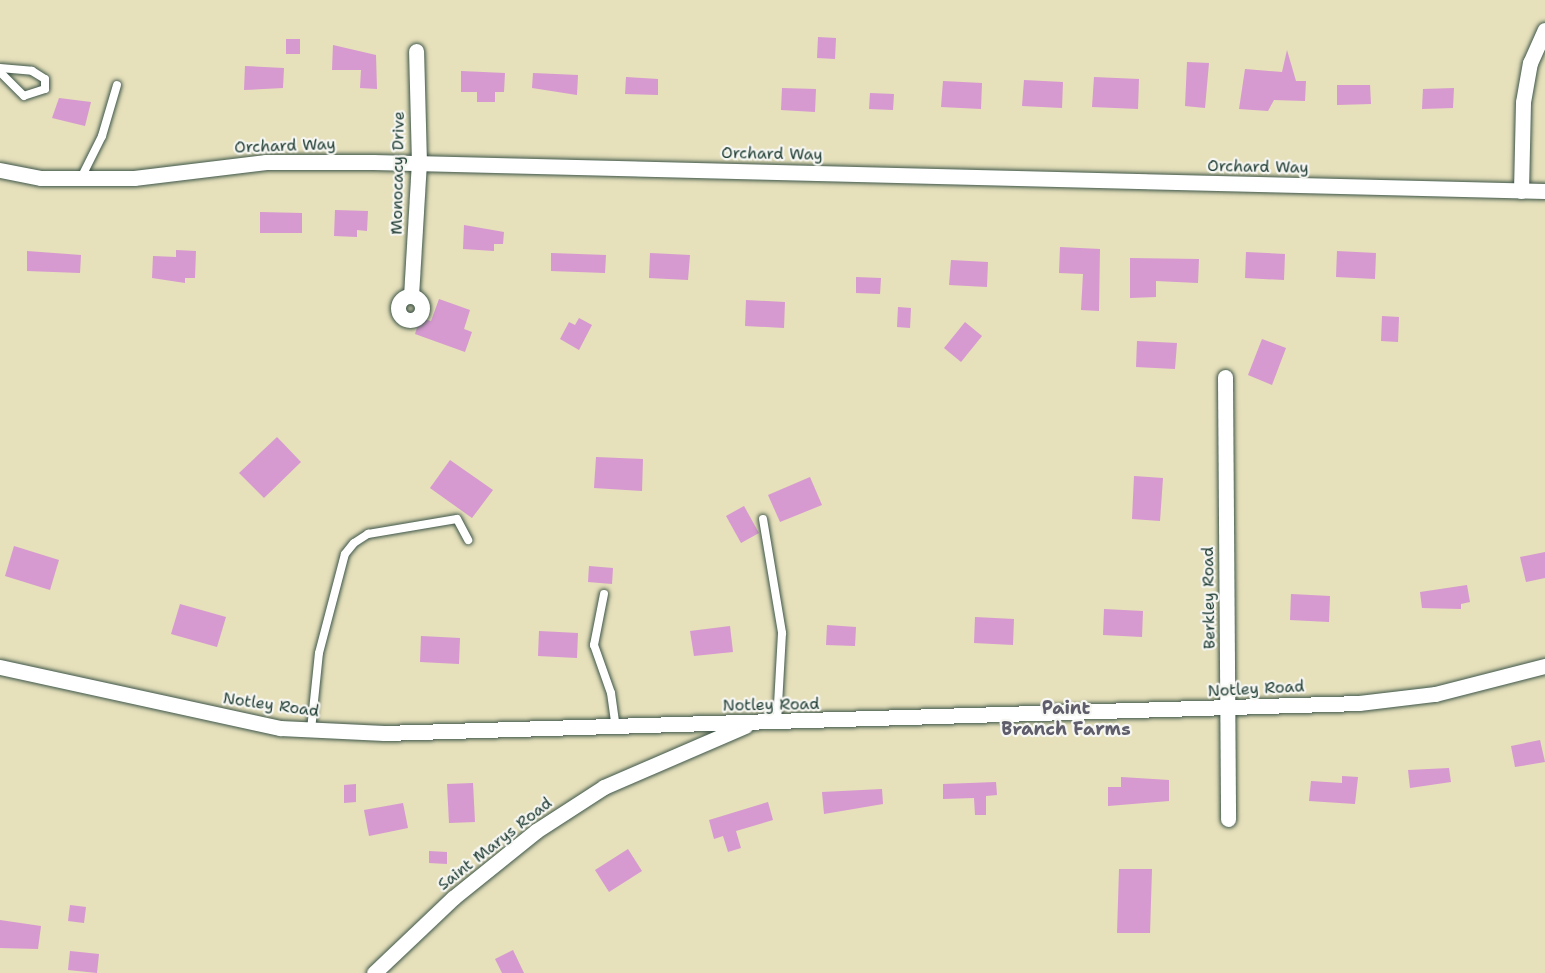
<!DOCTYPE html>
<html>
<head>
<meta charset="utf-8">
<style>
	body { margin:0 }
	#map { position:relative; width:1545px; height:973px; overflow:hidden; background:#e6e0bb; font-family:"Shantell Sans",sans-serif }
	div>[style] { position:absolute }
	[style*='--x'] { left:calc(var(--x)*1px); top:calc(var(--y)*1px); width:calc(var(--w)*1px); rotate:calc(var(--a)*1deg) }
	.building>* { inset:0; background:#d699d0 }
	.roads { filter:drop-shadow(0 0 2px #3d5548) drop-shadow(0 0 2px #3d5548) }
	.service>* { height:8px; margin:-4px; padding:0 4px; transform-origin:4px; border-radius:4px; background:#fff }
	.minor>* { height:15px; margin:-7.5px; padding:0 7.5px; transform-origin:7.5px; border-radius:7.5px; background:#fff }
	.minor>.ring { margin:-7.5px; padding:0; box-sizing:content-box; background:none; border:15px solid #fff; border-radius:50% }
	span { translate:-50% -50%; white-space:nowrap; text-align:center; line-height:1.15; -webkit-text-stroke:4.5px #f6f6f2; paint-order:stroke }
	.street-label { font-size:16px; color:#1f3d34 }
	.neighbourhood-label { font-size:18px; color:#5f5d6b; font-weight:700 }
</style>
</head>
<body>
<div id="map">
	<div class="building">
		<i style="clip-path:polygon(818px 37px,836px 38px,835px 59px,817px 58px)"></i>
		<i style="clip-path:polygon(286px 39px,300px 39px,300px 54px,286px 54px)"></i>
		<i style="clip-path:polygon(333px 45px,376px 55px,377px 89px,360px 88px,361px 70px,332px 70px)"></i>
		<i style="clip-path:polygon(1287px 50px,1296px 81px,1306px 81px,1305px 101px,1274px 100px,1268px 111px,1239px 109px,1245px 69px,1282px 72px)"></i>
		<i style="clip-path:polygon(1187px 62px,1209px 63px,1205px 108px,1185px 106px)"></i>
		<i style="clip-path:polygon(245px 66px,284px 68px,283px 88px,244px 90px)"></i>
		<i style="clip-path:polygon(461px 71px,505px 73px,504px 92px,495px 92px,495px 102px,477px 102px,477px 92px,461px 92px)"></i>
		<i style="clip-path:polygon(533px 73px,578px 75px,577px 95px,532px 88px)"></i>
		<i style="clip-path:polygon(626px 77px,658px 79px,658px 95px,625px 94px)"></i>
		<i style="clip-path:polygon(1094px 77px,1139px 79px,1138px 109px,1092px 107px)"></i>
		<i style="clip-path:polygon(1024px 80px,1063px 82px,1062px 108px,1022px 106px)"></i>
		<i style="clip-path:polygon(943px 81px,982px 83px,981px 109px,941px 107px)"></i>
		<i style="clip-path:polygon(1337px 85px,1370px 85px,1371px 104px,1337px 105px)"></i>
		<i style="clip-path:polygon(782px 88px,816px 89px,815px 112px,781px 110px)"></i>
		<i style="clip-path:polygon(1454px 88px,1453px 108px,1422px 109px,1423px 89px)"></i>
		<i style="clip-path:polygon(870px 93px,894px 94px,893px 110px,869px 109px)"></i>
		<i style="clip-path:polygon(59px 98px,91px 102px,85px 126px,52px 118px)"></i>
		<i style="clip-path:polygon(335px 210px,368px 211px,367px 231px,357px 230px,357px 237px,334px 236px)"></i>
		<i style="clip-path:polygon(260px 212px,302px 213px,302px 233px,260px 233px)"></i>
		<i style="clip-path:polygon(464px 225px,504px 232px,503px 244px,494px 244px,494px 251px,463px 249px)"></i>
		<i style="clip-path:polygon(1060px 247px,1100px 249px,1099px 311px,1081px 310px,1083px 274px,1059px 273px)"></i>
		<i style="clip-path:polygon(176px 250px,196px 251px,195px 278px,185px 278px,185px 283px,152px 278px,153px 256px,176px 257px)"></i>
		<i style="clip-path:polygon(27px 251px,81px 255px,80px 273px,27px 271px)"></i>
		<i style="clip-path:polygon(1337px 251px,1376px 253px,1375px 279px,1336px 277px)"></i>
		<i style="clip-path:polygon(1246px 252px,1285px 254px,1284px 280px,1245px 278px)"></i>
		<i style="clip-path:polygon(551px 253px,606px 255px,605px 273px,551px 271px)"></i>
		<i style="clip-path:polygon(650px 253px,690px 255px,688px 280px,649px 278px)"></i>
		<i style="clip-path:polygon(1130px 258px,1199px 259px,1198px 283px,1156px 281px,1156px 297px,1130px 298px)"></i>
		<i style="clip-path:polygon(951px 260px,988px 262px,987px 287px,949px 285px)"></i>
		<i style="clip-path:polygon(856px 277px,881px 278px,880px 294px,856px 293px)"></i>
		<i style="clip-path:polygon(439px 299px,470px 310px,464px 329px,472px 332px,465px 352px,415px 334px,420px 318px,431px 321px)"></i>
		<i style="clip-path:polygon(746px 300px,785px 302px,784px 328px,745px 326px)"></i>
		<i style="clip-path:polygon(898px 307px,911px 308px,910px 328px,897px 327px)"></i>
		<i style="clip-path:polygon(1382px 316px,1399px 317px,1398px 342px,1381px 341px)"></i>
		<i style="clip-path:polygon(579px 318px,592px 325px,579px 350px,560px 339px,569px 322px,575px 325px)"></i>
		<i style="clip-path:polygon(965px 322px,982px 336px,961px 362px,944px 348px)"></i>
		<i style="clip-path:polygon(1262px 339px,1286px 348px,1272px 385px,1248px 375px)"></i>
		<i style="clip-path:polygon(1137px 341px,1177px 343px,1175px 369px,1136px 367px)"></i>
		<i style="clip-path:polygon(277px 437px,301px 462px,264px 498px,239px 473px)"></i>
		<i style="clip-path:polygon(596px 457px,643px 459px,642px 491px,594px 488px)"></i>
		<i style="clip-path:polygon(450px 460px,493px 490px,472px 518px,430px 488px)"></i>
		<i style="clip-path:polygon(1134px 476px,1163px 478px,1160px 521px,1132px 519px)"></i>
		<i style="clip-path:polygon(810px 477px,822px 505px,780px 522px,768px 495px)"></i>
		<i style="clip-path:polygon(744px 506px,759px 533px,741px 543px,726px 516px)"></i>
		<i style="clip-path:polygon(14px 546px,59px 560px,50px 590px,5px 576px)"></i>
		<i style="clip-path:polygon(1545px 552px,1545px 578px,1526px 582px,1520px 557px)"></i>
		<i style="clip-path:polygon(589px 566px,613px 568px,612px 584px,588px 582px)"></i>
		<i style="clip-path:polygon(1467px 585px,1470px 602px,1461px 604px,1461px 609px,1422px 608px,1420px 592px)"></i>
		<i style="clip-path:polygon(1291px 594px,1330px 596px,1329px 622px,1290px 620px)"></i>
		<i style="clip-path:polygon(180px 604px,226px 617px,217px 647px,171px 634px)"></i>
		<i style="clip-path:polygon(1104px 609px,1143px 611px,1142px 637px,1103px 635px)"></i>
		<i style="clip-path:polygon(975px 617px,1014px 619px,1013px 645px,974px 643px)"></i>
		<i style="clip-path:polygon(827px 625px,856px 627px,855px 646px,826px 645px)"></i>
		<i style="clip-path:polygon(730px 626px,733px 652px,694px 656px,690px 631px)"></i>
		<i style="clip-path:polygon(539px 631px,578px 633px,577px 658px,538px 656px)"></i>
		<i style="clip-path:polygon(421px 636px,460px 638px,459px 664px,420px 662px)"></i>
		<i style="clip-path:polygon(1540px 740px,1545px 762px,1515px 767px,1511px 746px)"></i>
		<i style="clip-path:polygon(1449px 768px,1451px 782px,1410px 788px,1408px 770px)"></i>
		<i style="clip-path:polygon(1342px 776px,1358px 777px,1355px 804px,1309px 801px,1311px 781px,1342px 783px)"></i>
		<i style="clip-path:polygon(1121px 777px,1169px 780px,1169px 801px,1108px 806px,1108px 787px,1121px 787px)"></i>
		<i style="clip-path:polygon(996px 782px,997px 795px,986px 796px,986px 815px,975px 815px,974px 798px,943px 799px,943px 784px)"></i>
		<i style="clip-path:polygon(473px 783px,475px 822px,449px 823px,447px 784px)"></i>
		<i style="clip-path:polygon(356px 784px,356px 802px,344px 803px,344px 785px)"></i>
		<i style="clip-path:polygon(882px 789px,883px 804px,824px 814px,822px 792px)"></i>
		<i style="clip-path:polygon(768px 802px,773px 820px,736px 831px,741px 848px,728px 852px,723px 836px,714px 839px,709px 820px)"></i>
		<i style="clip-path:polygon(403px 803px,408px 828px,369px 836px,364px 810px)"></i>
		<i style="clip-path:polygon(628px 849px,642px 871px,609px 892px,595px 870px)"></i>
		<i style="clip-path:polygon(429px 851px,447px 852px,447px 864px,429px 863px)"></i>
		<i style="clip-path:polygon(1119px 869px,1152px 869px,1150px 933px,1117px 933px)"></i>
		<i style="clip-path:polygon(70px 905px,86px 907px,84px 923px,68px 921px)"></i>
		<i style="clip-path:polygon(0 920px,41px 926px,38px 949px,0 948px)"></i>
		<i style="clip-path:polygon(513px 950px,524px 973px,502px 973px,495px 959px)"></i>
		<i style="clip-path:polygon(70px 951px,99px 954px,97px 973px,68px 970px)"></i>
	</div>
	<div class="roads">
		<div class="service">
			<i style="--x:0;--y:68;--w:32;--a:5"></i>
			<i style="--x:32;--y:71;--w:15;--a:32"></i>
			<i style="--x:45;--y:79;--w:10;--a:90"></i>
			<i style="--x:45;--y:89;--w:22;--a:162"></i>
			<i style="--x:24;--y:96;--w:34;--a:-135"></i>
			<i style="--x:81;--y:178;--w:47;--a:-63.4"></i>
			<i style="--x:102;--y:136;--w:53;--a:-73.6"></i>
			<i style="--x:763;--y:519;--w:116;--a:80.5"></i>
			<i style="--x:782;--y:633;--w:89;--a:93.2"></i>
			<i style="--x:604;--y:594;--w:52;--a:101.1"></i>
			<i style="--x:594;--y:645;--w:51;--a:70.5"></i>
			<i style="--x:611;--y:693;--w:34;--a:82"></i>
			<i style="--x:311;--y:730;--w:77;--a:-84.1"></i>
			<i style="--x:319;--y:653;--w:102;--a:-75.3"></i>
			<i style="--x:345;--y:554;--w:14;--a:-51"></i>
			<i style="--x:354;--y:543;--w:17;--a:-33"></i>
			<i style="--x:368;--y:534;--w:90;--a:-9.6"></i>
			<i style="--x:457;--y:519;--w:24;--a:62"></i>
		</div>
		<div class="minor">
			<i style="--x:0;--y:170;--w:42;--a:11"></i>
			<i style="--x:41;--y:178;--w:93;--a:0"></i>
			<i style="--x:134;--y:178;--w:133;--a:-6.9"></i>
			<i style="--x:266;--y:162;--w:107;--a:0"></i>
			<i style="--x:373;--y:162;--w:1172;--a:1.42"></i>
			<i style="--x:1521;--y:191;--w:89;--a:-88.7"></i>
			<i style="--x:1523;--y:102;--w:40;--a:-80"></i>
			<i style="--x:1530;--y:63;--w:36;--a:-66"></i>
			<i style="--x:411;--y:296;--w:133;--a:-86.6"></i>
			<i style="--x:419;--y:163;--w:112;--a:-91.5"></i>
			<i class="ring" style="left:398px;top:296px;width:9px;height:9px"></i>
			<i style="--x:1225;--y:377;--w:442;--a:89.6"></i>
			<i style="--x:0;--y:667;--w:287;--a:12.3"></i>
			<i style="--x:280;--y:728;--w:104;--a:2.8"></i>
			<i style="--x:384;--y:733;--w:975;--a:-1.76"></i>
			<i style="--x:1359;--y:703;--w:77;--a:-6.8"></i>
			<i style="--x:1435;--y:694;--w:114;--a:-14.3"></i>
			<i style="--x:374;--y:973;--w:109;--a:-43.5"></i>
			<i style="--x:453;--y:898;--w:107;--a:-38.9"></i>
			<i style="--x:536;--y:831;--w:81;--a:-32.9"></i>
			<i style="--x:604;--y:787;--w:154;--a:-23.4"></i>
		</div>
	</div>
	<div class="street-label">
		<span style="left:285px;top:146px;rotate:-2deg">Orchard Way</span>
		<span style="left:772px;top:154px;rotate:1deg">Orchard Way</span>
		<span style="left:1258px;top:167px;rotate:1deg">Orchard Way</span>
		<span style="left:398px;top:173px;rotate:-89deg">Monocacy Drive</span>
		<span style="left:1209px;top:598px;rotate:-91deg">Berkley Road</span>
		<span style="left:1256px;top:689px;rotate:-3deg">Notley Road</span>
		<span style="left:271px;top:705px;rotate:8deg">Notley Road</span>
		<span style="left:771px;top:705px;rotate:-1deg">Notley Road</span>
		<span style="left:495px;top:844px;rotate:-38deg">Saint Marys Road</span>
	</div>
	<div class="neighbourhood-label">
		<span style="left:1066px;top:719px">Paint<br>Branch Farms</span>
	</div>
</div>
</body>
</html>
